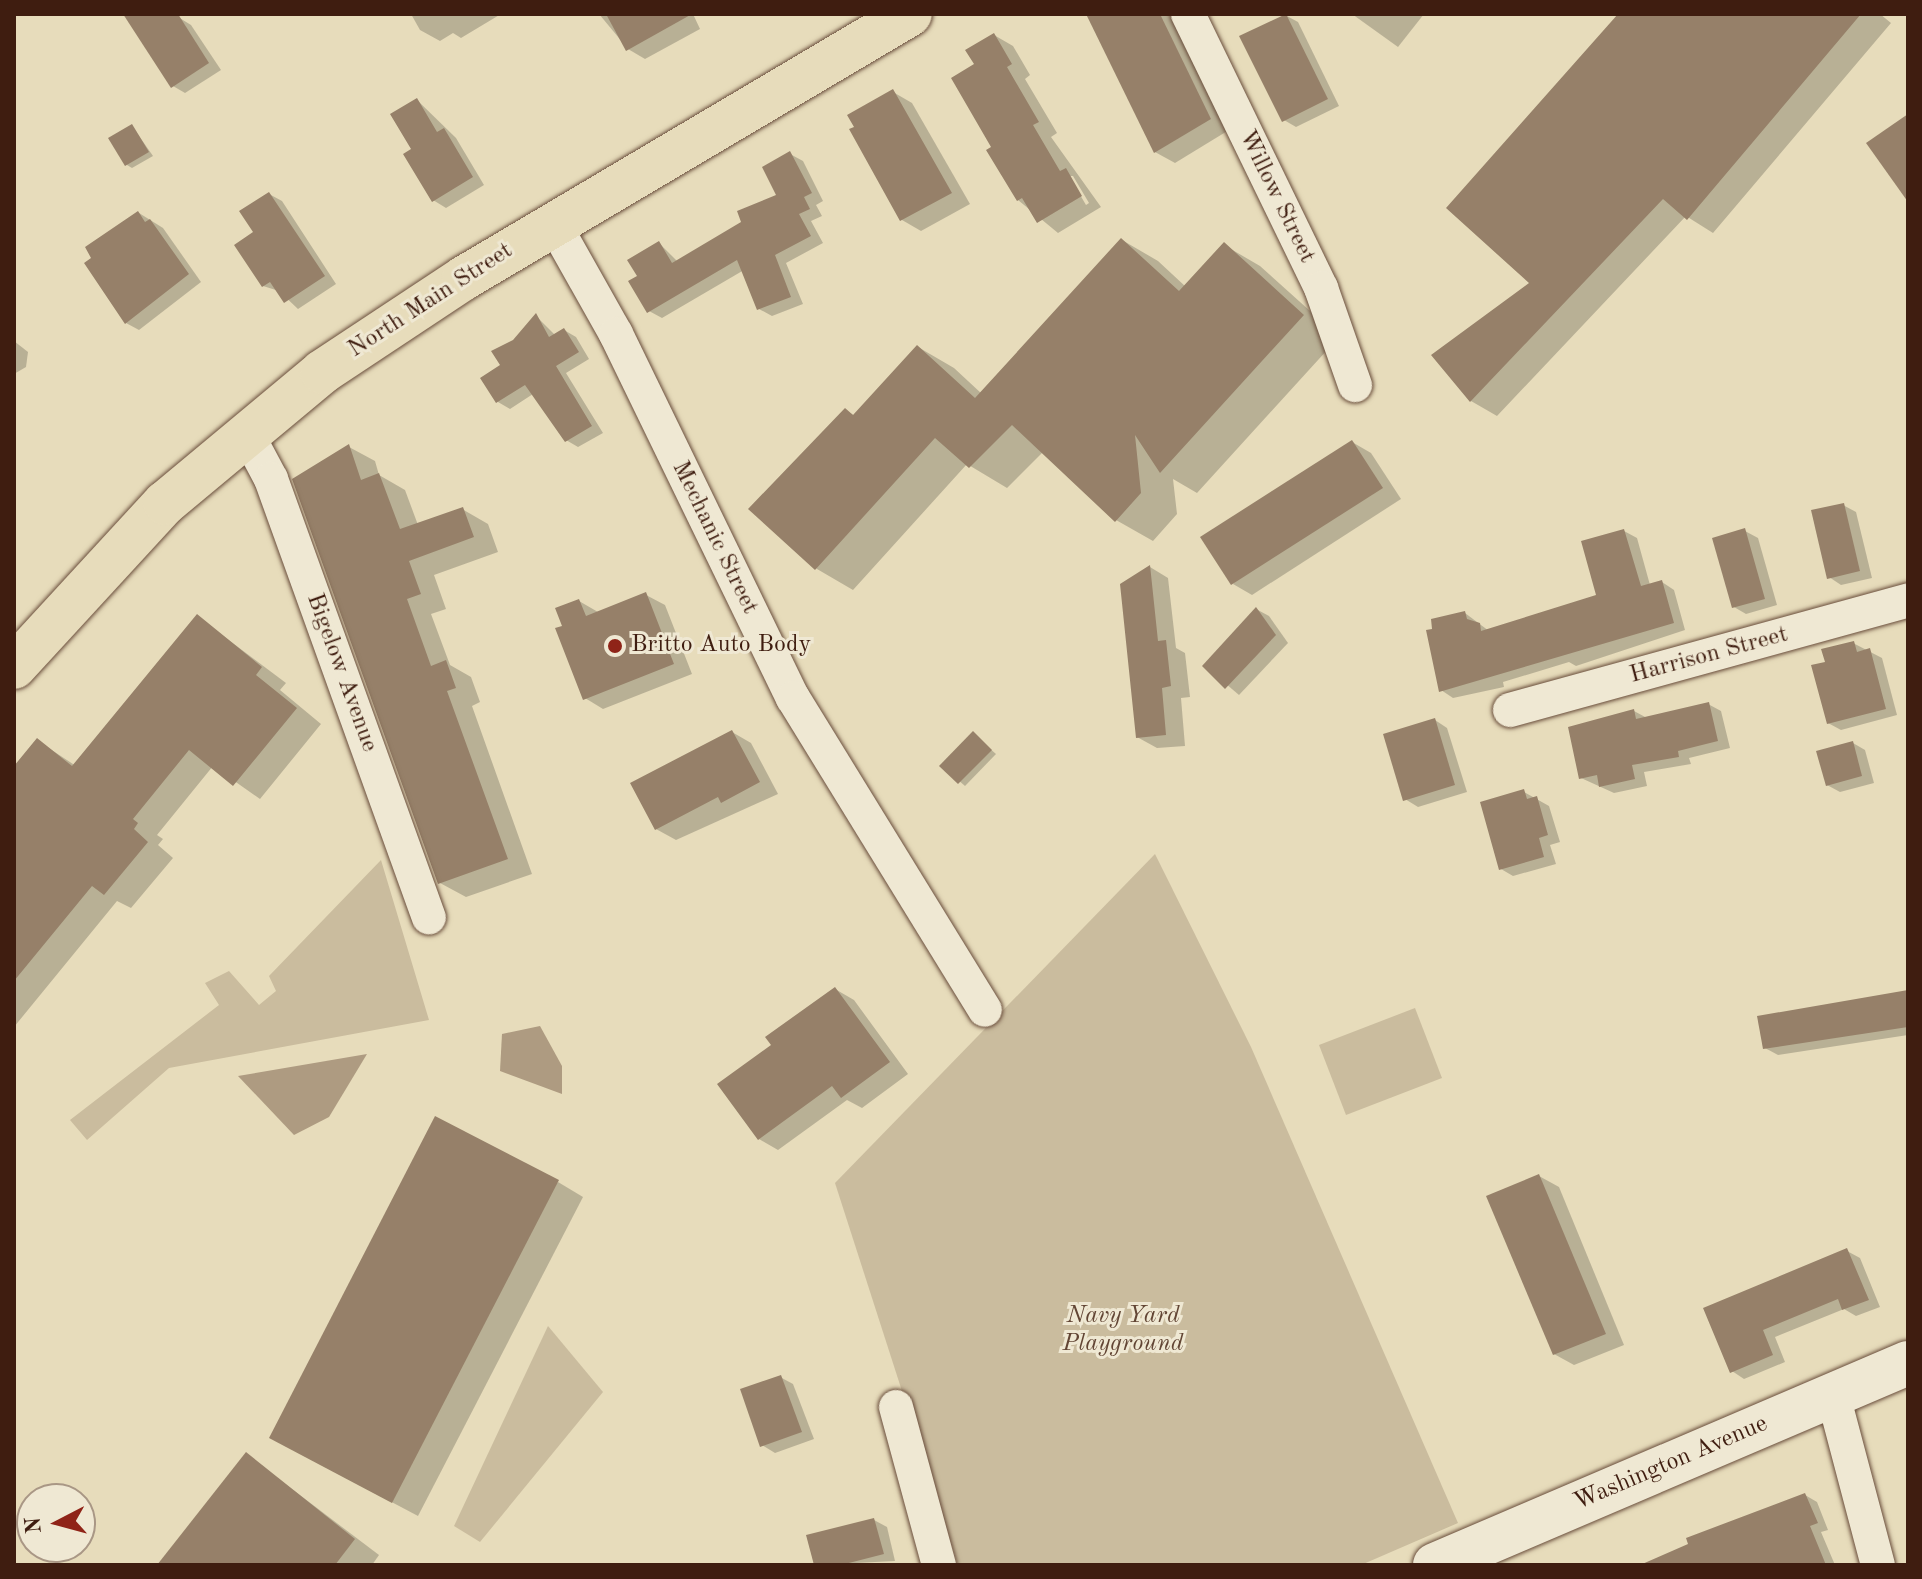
<!DOCTYPE html>
<html>
<head>
<meta charset="utf-8">
<style>
	body { margin:0 }
	#map { position:relative; width:1922px; height:1579px; overflow:hidden; background:#e7dcbb; font-family:"Old Standard TT",serif }
	div>[style] { position:absolute }
	[style*='--x'] { left:calc(var(--x)*1px); top:calc(var(--y)*1px); width:calc(var(--w)*1px); rotate:calc(var(--a)*1deg) }
	.green>* { inset:0; background:#cabc9e }
	.water>* { inset:0; background:#ae9b81 }
	.shadow>* { inset:0; background:#0003 }
	.building>* { inset:0; background:#968069 }
	.roads { filter:drop-shadow(0 0 2px #694d3b) drop-shadow(0 0 2px #694d3b) }
	.street>* { height:34px; margin:-17px; padding:0 17px; transform-origin:17px; border-radius:17px; background:#efe8d3 }
	.secondary>* { height:44px; margin:-22px; padding:0 22px; transform-origin:22px; border-radius:22px; background:#efe8d3 }
	.primary>* { height:44px; margin:-22px; padding:0 22px; transform-origin:22px; border-radius:22px; background:#e7dcbb }
	.dots>* { width:22px; height:22px; translate:-50% -50%; box-sizing:border-box; border:4px solid #efe8d3; border-radius:50% }
	span { translate:-50% -50%; white-space:nowrap; text-align:center; line-height:1.15; -webkit-text-stroke:6px #efe8d3; paint-order:stroke }
	.street-label { font-size:24px; color:#3f1d10 }
	.poi-label { font-size:24px; color:#3f1d10 }
	.left { translate:0 -50%; text-align:left }
	.park-label { font-size:24px; color:#624534; font-style:italic }
	.frame { position:absolute; inset:0; border:16px solid #3f1d10; pointer-events:none }
	.north { position:absolute; left:16px; top:1483px; width:80px; height:80px; box-sizing:border-box; background:#efe8d3; border:2px solid #a99785; border-radius:50%; rotate:264deg; font-size:22px; font-weight:700; line-height:32px; text-align:center; color:#3f1d10 }
	.north::after { content:''; display:block; margin:auto; width:28px; height:36px; background:#8f2418; clip-path:polygon(50% 0,100% 100%,50% 72%,0 100%) }
</style>
</head>
<body>
<div id="map">
	<div class="green">
		<i style="clip-path:polygon(1155px 854px,1251px 1047px,1458px 1523px,1361px 1565px,958px 1565px,835px 1183px)"></i>
		<i style="clip-path:polygon(381px 860px,429px 1020px,169px 1068px,87px 1140px,70px 1120px,219px 1005px,205px 983px,229px 971px,259px 1005px,276px 991px,269px 976px)"></i>
		<i style="clip-path:polygon(1415px 1008px,1442px 1078px,1346px 1115px,1319px 1045px)"></i>
		<i style="clip-path:polygon(548px 1326px,603px 1392px,480px 1542px,454px 1526px)"></i>
	</div>
	<div class="water">
		<i style="clip-path:polygon(540px 1026px,562px 1066px,562px 1094px,500px 1071px,502px 1034px)"></i>
		<i style="clip-path:polygon(367px 1054px,329px 1117px,294px 1135px,238px 1076px)"></i>
	</div>
	<div class="shadow">
		<i style="clip-path:polygon(411px 14px,501px 14px,461px 38px,453px 33px,440px 41px,420px 30px)"></i>
		<i style="clip-path:polygon(599px 14px,693px 14px,700px 29px,645px 59px,628px 49px)"></i>
		<i style="clip-path:polygon(1088px 14px,1173px 14px,1229px 130px,1175px 163px,1155px 152px)"></i>
		<i style="clip-path:polygon(1352px 14px,1424px 14px,1398px 47px)"></i>
		<i style="clip-path:polygon(1621px 14px,1880px 14px,1891px 23px,1713px 233px,1686px 216px,1497px 416px,1471px 401px,1434px 356px,1532px 283px)"></i>
		<i style="clip-path:polygon(1285px 15px,1298px 22px,1339px 106px,1296px 127px,1284px 120px)"></i>
		<i style="clip-path:polygon(178px 17px,191px 25px,221px 70px,185px 93px,173px 86px)"></i>
		<i style="clip-path:polygon(evenodd,994px 35px,1013px 46px,1030px 75px,1025px 79px,1057px 133px,1051px 137px,1101px 207px,1058px 233px,1018px 200px,994px 147px,977px 65px,994px 35px,1069px 176px,1073px 176px,1089px 203px,1086px 205px,1069px 176px)"></i>
		<i style="clip-path:polygon(893px 92px,912px 103px,970px 204px,921px 231px,902px 220px)"></i>
		<i style="clip-path:polygon(417px 100px,456px 138px,484px 185px,446px 208px,433px 200px,414px 150px)"></i>
		<i style="clip-path:polygon(132px 126px,153px 156px,132px 168px,127px 165px)"></i>
		<i style="clip-path:polygon(790px 154px,803px 161px,823px 201px,816px 205px,822px 216px,811px 221px,823px 243px,786px 263px,803px 304px,772px 316px,759px 309px,744px 270px,662px 318px,649px 311px,640px 277px,659px 243px,678px 262px,744px 223px,779px 196px)"></i>
		<i style="clip-path:polygon(269px 194px,282px 201px,336px 284px,298px 309px,279px 291px,263px 286px,255px 232px)"></i>
		<i style="clip-path:polygon(139px 213px,163px 228px,201px 282px,139px 330px,126px 323px)"></i>
		<i style="clip-path:polygon(1122px 240px,1158px 261px,1186px 287px,1224px 245px,1260px 266px,1339px 337px,1197px 493px,1173px 479px,1177px 514px,1153px 541px,1116px 520px,1043px 452px,1007px 488px,967px 464px,853px 590px,817px 569px,751px 509px,845px 410px,855px 416px,918px 347px,954px 368px,982px 394px)"></i>
		<i style="clip-path:polygon(536px 316px,555px 335px,564px 330px,576px 337px,589px 359px,566px 373px,603px 433px,578px 447px,566px 440px,533px 394px,510px 409px,498px 402px,502px 366px)"></i>
		<i style="clip-path:polygon(14px 341px,28px 352px,26px 367px,14px 374px)"></i>
		<i style="clip-path:polygon(1352px 442px,1371px 453px,1401px 499px,1252px 595px,1233px 584px)"></i>
		<i style="clip-path:polygon(349px 447px,375px 461px,379px 475px,405px 490px,418px 525px,462px 509px,488px 524px,498px 552px,434px 575px,446px 609px,431px 614px,450px 665px,471px 677px,480px 702px,472px 706px,532px 874px,466px 897px,440px 883px)"></i>
		<i style="clip-path:polygon(1843px 505px,1856px 512px,1872px 578px,1841px 585px,1829px 577px)"></i>
		<i style="clip-path:polygon(1624px 531px,1637px 538px,1650px 585px,1662px 582px,1674px 590px,1685px 630px,1576px 666px,1569px 662px,1503px 682px,1504px 687px,1453px 698px,1441px 690px,1465px 613px,1489px 631px,1599px 596px)"></i>
		<i style="clip-path:polygon(1745px 531px,1758px 538px,1777px 605px,1746px 614px,1734px 607px)"></i>
		<i style="clip-path:polygon(1150px 567px,1168px 578px,1176px 648px,1185px 653px,1190px 697px,1181px 698px,1185px 746px,1157px 748px,1137px 737px)"></i>
		<i style="clip-path:polygon(646px 595px,665px 605px,692px 674px,603px 709px,585px 698px,564px 627px,579px 601px,598px 612px)"></i>
		<i style="clip-path:polygon(1256px 609px,1269px 616px,1288px 643px,1239px 695px,1205px 666px)"></i>
		<i style="clip-path:polygon(198px 617px,286px 683px,280px 690px,321px 724px,260px 799px,213px 766px,157px 835px,163px 839px,158px 845px,173px 858px,131px 908px,117px 901px,14px 1027px,14px 769px,38px 741px,76px 766px)"></i>
		<i style="clip-path:polygon(1853px 643px,1882px 658px,1897px 715px,1841px 730px,1828px 723px,1827px 663px)"></i>
		<i style="clip-path:polygon(1708px 704px,1721px 711px,1730px 748px,1689px 758px,1691px 764px,1644px 772px,1647px 786px,1614px 793px,1581px 778px,1634px 711px,1647px 718px)"></i>
		<i style="clip-path:polygon(1435px 720px,1447px 728px,1467px 792px,1418px 807px,1405px 799px)"></i>
		<i style="clip-path:polygon(732px 732px,751px 743px,778px 794px,676px 840px,656px 829px)"></i>
		<i style="clip-path:polygon(973px 734px,996px 754px,965px 786px,942px 766px)"></i>
		<i style="clip-path:polygon(1853px 743px,1865px 750px,1874px 783px,1840px 792px,1827px 785px)"></i>
		<i style="clip-path:polygon(1524px 792px,1549px 806px,1560px 842px,1550px 845px,1556px 864px,1513px 876px,1501px 869px)"></i>
		<i style="clip-path:polygon(835px 989px,854px 1000px,908px 1074px,862px 1108px,847px 1100px,778px 1150px,759px 1139px,774px 1045px)"></i>
		<i style="clip-path:polygon(1908px 991px,1908px 1035px,1778px 1055px,1765px 1048px)"></i>
		<i style="clip-path:polygon(1539px 1176px,1559px 1187px,1624px 1345px,1574px 1365px,1554px 1354px)"></i>
		<i style="clip-path:polygon(558px 1182px,583px 1197px,418px 1516px,297px 1452px)"></i>
		<i style="clip-path:polygon(1847px 1251px,1860px 1258px,1880px 1307px,1856px 1316px,1844px 1309px,1775px 1337px,1785px 1362px,1744px 1379px,1732px 1371px,1706px 1309px)"></i>
		<i style="clip-path:polygon(780px 1377px,793px 1384px,814px 1439px,775px 1453px,762px 1445px)"></i>
		<i style="clip-path:polygon(247px 1455px,379px 1555px,372px 1565px,159px 1565px)"></i>
		<i style="clip-path:polygon(1805px 1495px,1817px 1502px,1828px 1530px,1821px 1532px,1835px 1565px,1645px 1565px)"></i>
		<i style="clip-path:polygon(874px 1520px,887px 1527px,895px 1561px,816px 1565px)"></i>
	</div>
	<div class="building">
		<i style="clip-path:polygon(123px 14px,178px 14px,209px 63px,171px 88px)"></i>
		<i style="clip-path:polygon(606px 14px,692px 14px,626px 51px)"></i>
		<i style="clip-path:polygon(1086px 14px,1160px 14px,1211px 119px,1154px 153px)"></i>
		<i style="clip-path:polygon(1286px 14px,1328px 99px,1282px 122px,1239px 36px)"></i>
		<i style="clip-path:polygon(1618px 14px,1861px 14px,1687px 220px,1663px 199px,1470px 402px,1431px 355px,1529px 283px,1446px 208px)"></i>
		<i style="clip-path:polygon(994px 33px,1012px 64px,1007px 67px,1039px 122px,1033px 125px,1060px 171px,1066px 168px,1082px 196px,1037px 223px,1022px 198px,1017px 201px,986px 150px,991px 147px,951px 78px,974px 64px,965px 50px)"></i>
		<i style="clip-path:polygon(893px 89px,952px 193px,900px 221px,849px 129px,854px 127px,847px 115px)"></i>
		<i style="clip-path:polygon(417px 98px,437px 132px,444px 128px,473px 177px,432px 202px,403px 154px,411px 149px,390px 114px)"></i>
		<i style="clip-path:polygon(1908px 114px,1908px 202px,1866px 143px)"></i>
		<i style="clip-path:polygon(132px 124px,149px 152px,125px 166px,108px 138px)"></i>
		<i style="clip-path:polygon(790px 151px,812px 193px,804px 197px,810px 209px,799px 214px,811px 236px,775px 255px,791px 297px,757px 310px,737px 260px,647px 313px,628px 281px,637px 276px,627px 260px,659px 241px,672px 263px,741px 222px,737px 211px,776px 195px,762px 167px)"></i>
		<i style="clip-path:polygon(269px 192px,325px 276px,284px 303px,270px 282px,262px 287px,234px 245px,253px 232px,239px 211px)"></i>
		<i style="clip-path:polygon(138px 211px,145px 222px,150px 219px,189px 274px,125px 324px,84px 263px,91px 258px,85px 247px)"></i>
		<i style="clip-path:polygon(1121px 238px,1179px 291px,1224px 242px,1304px 315px,1160px 473px,1135px 435px,1141px 493px,1115px 522px,1012px 425px,969px 468px,935px 438px,815px 570px,748px 509px,845px 408px,853px 415px,917px 345px,975px 398px)"></i>
		<i style="clip-path:polygon(536px 313px,549px 337px,564px 328px,579px 352px,556px 366px,592px 426px,565px 442px,525px 385px,496px 403px,480px 378px,500px 365px,491px 351px,513px 340px)"></i>
		<i style="clip-path:polygon(1352px 440px,1383px 488px,1231px 585px,1200px 537px)"></i>
		<i style="clip-path:polygon(349px 444px,361px 480px,379px 473px,400px 529px,463px 507px,474px 537px,409px 561px,421px 594px,407px 599px,431px 666px,446px 660px,456px 688px,447px 691px,508px 859px,438px 884px,292px 479px)"></i>
		<i style="clip-path:polygon(1844px 503px,1860px 571px,1827px 579px,1811px 510px)"></i>
		<i style="clip-path:polygon(1745px 528px,1765px 599px,1732px 608px,1712px 538px)"></i>
		<i style="clip-path:polygon(1624px 529px,1641px 586px,1662px 580px,1674px 623px,1439px 692px,1426px 630px,1432px 629px,1431px 619px,1465px 611px,1467px 619px,1480px 623px,1481px 631px,1596px 595px,1581px 541px)"></i>
		<i style="clip-path:polygon(1150px 565px,1158px 641px,1166px 640px,1171px 686px,1162px 688px,1166px 735px,1136px 738px,1120px 584px)"></i>
		<i style="clip-path:polygon(646px 592px,674px 664px,583px 700px,555px 628px,562px 626px,555px 608px,579px 599px,586px 616px)"></i>
		<i style="clip-path:polygon(1256px 607px,1276px 635px,1225px 689px,1202px 666px)"></i>
		<i style="clip-path:polygon(197px 614px,262px 667px,256px 675px,297px 708px,233px 786px,189px 750px,133px 819px,138px 823px,134px 829px,148px 842px,104px 895px,92px 886px,14px 981px,14px 766px,37px 738px,72px 766px)"></i>
		<i style="clip-path:polygon(1854px 641px,1857px 652px,1870px 648px,1886px 709px,1827px 724px,1811px 665px,1825px 662px,1821px 649px)"></i>
		<i style="clip-path:polygon(1709px 702px,1718px 741px,1678px 751px,1679px 757px,1632px 765px,1635px 779px,1599px 787px,1597px 775px,1579px 779px,1568px 727px,1634px 709px,1636px 719px)"></i>
		<i style="clip-path:polygon(1435px 718px,1455px 785px,1403px 801px,1383px 734px)"></i>
		<i style="clip-path:polygon(732px 730px,760px 782px,721px 803px,718px 797px,655px 830px,630px 783px)"></i>
		<i style="clip-path:polygon(973px 731px,992px 750px,958px 784px,939px 766px)"></i>
		<i style="clip-path:polygon(1853px 741px,1862px 776px,1826px 786px,1816px 751px)"></i>
		<i style="clip-path:polygon(1524px 789px,1527px 799px,1537px 796px,1548px 835px,1539px 838px,1544px 857px,1499px 870px,1480px 802px)"></i>
		<i style="clip-path:polygon(835px 987px,890px 1062px,841px 1098px,832px 1086px,758px 1140px,717px 1084px,771px 1045px,765px 1037px)"></i>
		<i style="clip-path:polygon(1908px 990px,1908px 1027px,1763px 1049px,1757px 1016px)"></i>
		<i style="clip-path:polygon(435px 1116px,559px 1180px,392px 1503px,269px 1438px)"></i>
		<i style="clip-path:polygon(1539px 1174px,1606px 1334px,1553px 1355px,1486px 1196px)"></i>
		<i style="clip-path:polygon(1847px 1248px,1869px 1300px,1842px 1310px,1838px 1299px,1763px 1330px,1773px 1355px,1730px 1373px,1703px 1308px)"></i>
		<i style="clip-path:polygon(781px 1375px,802px 1432px,760px 1447px,740px 1389px)"></i>
		<i style="clip-path:polygon(246px 1452px,355px 1539px,335px 1565px,157px 1565px)"></i>
		<i style="clip-path:polygon(1805px 1493px,1818px 1523px,1810px 1526px,1826px 1565px,1640px 1565px,1688px 1544px,1686px 1538px)"></i>
		<i style="clip-path:polygon(874px 1518px,884px 1554px,841px 1565px,814px 1565px,806px 1535px)"></i>
	</div>
	<div class="roads">
		<div class="street">
			<i style="--x:1188;--y:14;--w:305;--a:64.1"></i>
			<i style="--x:1321;--y:288;--w:103;--a:70.7"></i>
			<i style="--x:554;--y:224;--w:126;--a:60.6"></i>
			<i style="--x:616;--y:334;--w:405;--a:64.1"></i>
			<i style="--x:793;--y:698;--w:366;--a:58.4"></i>
			<i style="--x:246;--y:432;--w:53;--a:62"></i>
			<i style="--x:271;--y:479;--w:466;--a:70.2"></i>
			<i style="--x:1510;--y:710;--w:413;--a:-15.4"></i>
			<i style="--x:1833;--y:1395;--w:176;--a:75.2"></i>
			<i style="--x:896;--y:1407;--w:164;--a:74.8"></i>
		</div>
		<div class="secondary">
			<i style="--x:1435;--y:1565;--w:514;--a:-23.13"></i>
		</div>
		<div class="primary">
			<i style="--x:14;--y:667;--w:223;--a:-47.4"></i>
			<i style="--x:165;--y:503;--w:204;--a:-39.8"></i>
			<i style="--x:322;--y:372;--w:170;--a:-33.5"></i>
			<i style="--x:464;--y:278;--w:518;--a:-30.62"></i>
		</div>
	</div>
	<div class="dots">
		<i style="left:615px;top:646px;background:#8f2418"></i>
	</div>
	<div class="street-label">
		<span style="left:1276px;top:197px;rotate:64deg">Willow Street</span>
		<span style="left:431px;top:301px;rotate:-33deg">North Main Street</span>
		<span style="left:714px;top:538px;rotate:64deg">Mechanic Street</span>
		<span style="left:1709px;top:656px;rotate:-15deg">Harrison Street</span>
		<span style="left:341px;top:673px;rotate:70deg">Bigelow Avenue</span>
		<span style="left:1671px;top:1464px;rotate:-23deg">Washington Avenue</span>
	</div>
	<div class="poi-label">
		<span class="left" style="left:631px;top:646px">Britto Auto Body</span>
	</div>
	<div class="park-label">
		<span style="left:1123px;top:1331px">Navy Yard<br>Playground</span>
	</div>
	<div class="frame"></div>
	<div class="north">N</div>
</div>
</body>
</html>
